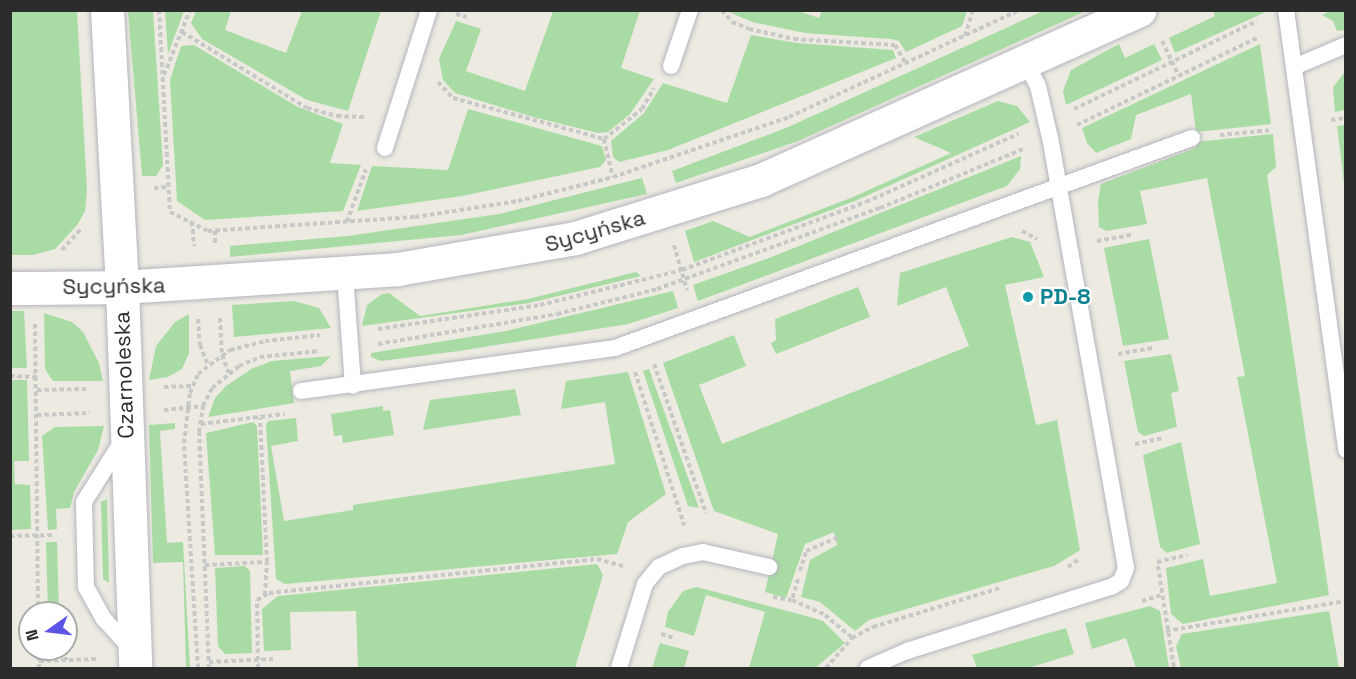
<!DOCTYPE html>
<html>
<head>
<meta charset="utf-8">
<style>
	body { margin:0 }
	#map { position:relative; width:1356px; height:679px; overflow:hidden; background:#eceae1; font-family:"Space Grotesk",sans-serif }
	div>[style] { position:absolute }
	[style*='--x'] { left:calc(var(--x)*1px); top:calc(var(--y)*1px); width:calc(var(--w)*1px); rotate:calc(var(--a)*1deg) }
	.green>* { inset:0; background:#a9dca4 }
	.path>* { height:4px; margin-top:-2px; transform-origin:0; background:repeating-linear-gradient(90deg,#c8c8c8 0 4.5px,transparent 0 7.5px) }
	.roads { filter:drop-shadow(0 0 2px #b5b4be) drop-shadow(0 0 2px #b5b4be) }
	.service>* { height:16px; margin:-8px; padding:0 8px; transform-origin:8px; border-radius:8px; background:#fff }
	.minor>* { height:33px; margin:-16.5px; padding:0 16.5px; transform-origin:16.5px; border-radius:16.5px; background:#fff }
	.tertiary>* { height:33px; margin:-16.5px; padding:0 16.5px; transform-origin:16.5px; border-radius:16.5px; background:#fff }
	.dots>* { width:16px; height:16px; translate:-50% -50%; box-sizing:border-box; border:3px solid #fff; border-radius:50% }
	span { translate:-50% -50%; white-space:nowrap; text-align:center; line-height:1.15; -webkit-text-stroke:4.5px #fff; paint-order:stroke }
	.street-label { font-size:22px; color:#2c2c2c }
	.culture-label { font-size:22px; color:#0d838f; font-weight:700 }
	.left { translate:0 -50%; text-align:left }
	.frame { position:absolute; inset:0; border:12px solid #2c2c2c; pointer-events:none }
	.north { position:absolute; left:18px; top:601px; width:60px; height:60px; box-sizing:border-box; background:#fff; border:2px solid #ababab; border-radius:50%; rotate:256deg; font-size:16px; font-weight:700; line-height:24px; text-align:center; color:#2c2c2c }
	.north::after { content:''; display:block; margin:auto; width:21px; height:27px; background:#5d55e5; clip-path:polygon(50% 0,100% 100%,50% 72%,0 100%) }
</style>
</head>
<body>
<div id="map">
	<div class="green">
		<i style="clip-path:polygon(1332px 10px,1345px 11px,1345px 30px,1337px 31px,1333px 21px,1322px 15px)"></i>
		<i style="clip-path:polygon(10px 11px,77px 11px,87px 190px,85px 211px,78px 224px,55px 249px,33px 255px,11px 255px)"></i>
		<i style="clip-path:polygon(128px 11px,153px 11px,163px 165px,156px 176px,142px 176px)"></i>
		<i style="clip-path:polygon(165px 11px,184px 11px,168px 54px)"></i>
		<i style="clip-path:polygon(196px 11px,231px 11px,225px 30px,286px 53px,302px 11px,381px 11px,348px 111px,307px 100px,202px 39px,191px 23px)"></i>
		<i style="clip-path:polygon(553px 11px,640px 11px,621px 68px,654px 79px,630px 114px,608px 132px,598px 133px,533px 117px,455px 93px,443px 80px,439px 59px,456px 21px,481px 29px,466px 71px,525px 91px)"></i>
		<i style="clip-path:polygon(727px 11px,798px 11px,819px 18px,822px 11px,967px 11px,962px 26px,906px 52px,899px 41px,891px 39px,805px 33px,752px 22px)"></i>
		<i style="clip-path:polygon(1043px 11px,1086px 11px,798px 141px,676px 183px,672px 171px,786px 128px)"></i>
		<i style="clip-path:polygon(1213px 11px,1268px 11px,1175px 53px,1169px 38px,1215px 16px)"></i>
		<i style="clip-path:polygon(751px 35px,797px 43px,893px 50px,896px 58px,668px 150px,619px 162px,613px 157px,611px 141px,644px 113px,663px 83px,727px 103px)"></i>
		<i style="clip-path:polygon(1119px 44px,1125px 58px,1154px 44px,1162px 60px,1066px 105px,1063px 91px,1071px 70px)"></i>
		<i style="clip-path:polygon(1260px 44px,1271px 124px,1196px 132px,1191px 94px,1136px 115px,1131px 139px,1096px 153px,1087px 143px,1082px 128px)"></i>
		<i style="clip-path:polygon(194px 45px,298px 107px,343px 124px,330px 163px,361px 165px,343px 211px,205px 220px,177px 201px,170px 80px,181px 46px)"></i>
		<i style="clip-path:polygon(1345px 72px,1345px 110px,1335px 112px,1333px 87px)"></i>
		<i style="clip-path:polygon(998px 101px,1017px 106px,1030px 122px,855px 201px,694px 262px,685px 231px,713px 221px,750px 237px,853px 197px,951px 153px,914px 137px)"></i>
		<i style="clip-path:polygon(468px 109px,602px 146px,606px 160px,600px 167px,462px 196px,357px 211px,372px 166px,448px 170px)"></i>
		<i style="clip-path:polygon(1345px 125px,1346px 125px,1345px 191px,1337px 126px)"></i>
		<i style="clip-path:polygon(1273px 134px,1276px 167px,1267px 175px,1329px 595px,1183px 624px,1171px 614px,1166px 568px,1203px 559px,1210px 596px,1277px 583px,1237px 377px,1245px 376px,1207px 178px,1140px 191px,1147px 224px,1106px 231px,1099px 227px,1098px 201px,1101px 184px,1195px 148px,1196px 142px)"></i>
		<i style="clip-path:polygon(1021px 156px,1020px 169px,1007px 186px,698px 301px,693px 285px,769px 258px)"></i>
		<i style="clip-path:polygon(642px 178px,647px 194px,461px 235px,230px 257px,230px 246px,348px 236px,499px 214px)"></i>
		<i style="clip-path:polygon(1012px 237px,1030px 242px,1044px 277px,1005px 285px,1036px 425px,1057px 420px,1080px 550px,1054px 566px,869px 620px,855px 631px,820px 602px,801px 597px,810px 560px,837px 545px,834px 532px,805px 544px,786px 598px,765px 592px,778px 534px,714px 511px,663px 363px,734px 335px,746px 366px,699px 385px,722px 444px,969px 346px,946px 287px,897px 306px,900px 273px)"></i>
		<i style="clip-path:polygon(1149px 239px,1169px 339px,1123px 346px,1104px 248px)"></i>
		<i style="clip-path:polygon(636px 272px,641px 276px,529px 303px,362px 326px,367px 305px,382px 294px,389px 293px,420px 316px,528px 299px)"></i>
		<i style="clip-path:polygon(858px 287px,870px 317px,776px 354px,771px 343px,776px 340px,775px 319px)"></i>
		<i style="clip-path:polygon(673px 291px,678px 308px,628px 324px,459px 351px,381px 361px,371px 357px,371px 353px,506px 331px)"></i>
		<i style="clip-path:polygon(294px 301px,319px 308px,331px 328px,234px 337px,232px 305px)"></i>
		<i style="clip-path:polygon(11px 311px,24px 311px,27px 368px,11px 368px)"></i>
		<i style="clip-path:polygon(44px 313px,72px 322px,83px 332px,99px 363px,103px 381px,53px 381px,45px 369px)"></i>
		<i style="clip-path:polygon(189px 314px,189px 353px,182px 369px,168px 377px,149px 380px,156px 346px,175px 322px)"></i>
		<i style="clip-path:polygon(1171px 354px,1179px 391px,1171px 393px,1177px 427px,1144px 436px,1138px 432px,1124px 361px)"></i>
		<i style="clip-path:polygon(331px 356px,321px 366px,290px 371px,294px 403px,208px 417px,215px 398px,226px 386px,253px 368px,272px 361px)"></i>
		<i style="clip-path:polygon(649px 369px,699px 508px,688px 506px,643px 371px)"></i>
		<i style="clip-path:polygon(628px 372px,666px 494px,628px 522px,617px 554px,285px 584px,276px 579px,266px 424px,269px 421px,296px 418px,298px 441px,271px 446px,284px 521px,353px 510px,353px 505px,615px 464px,605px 402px,561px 409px,566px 381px)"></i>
		<i style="clip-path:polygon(10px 380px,27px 380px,29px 461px,14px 461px,15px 484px,30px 485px,31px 529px,11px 530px)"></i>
		<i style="clip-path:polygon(515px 389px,521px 415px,423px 430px,430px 400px)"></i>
		<i style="clip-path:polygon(383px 406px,383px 411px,390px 410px,394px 435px,343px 443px,342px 435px,334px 436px,331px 414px)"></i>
		<i style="clip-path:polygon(253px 422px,257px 426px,263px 555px,215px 555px,206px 433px)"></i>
		<i style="clip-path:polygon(175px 423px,175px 429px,160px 431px,167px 543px,183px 542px,190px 668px,186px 668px,183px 562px,153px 563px,149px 425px)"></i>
		<i style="clip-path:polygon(104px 426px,98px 450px,74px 492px,70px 508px,56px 509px,57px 529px,48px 530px,42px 436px,55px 427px)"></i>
		<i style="clip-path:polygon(1181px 442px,1200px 544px,1167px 553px,1160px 547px,1143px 455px)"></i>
		<i style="clip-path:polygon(107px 499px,109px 583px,103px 579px,101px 502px)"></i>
		<i style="clip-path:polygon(46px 542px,57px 542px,59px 613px,48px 613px)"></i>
		<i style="clip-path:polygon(597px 564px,603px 575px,575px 668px,358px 668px,356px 611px,290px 612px,291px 650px,264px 651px,262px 609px,278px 596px)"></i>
		<i style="clip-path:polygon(245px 566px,250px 571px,252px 653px,225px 654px,218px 646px,215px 568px)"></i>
		<i style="clip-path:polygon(697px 587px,810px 617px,823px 621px,845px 643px,815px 668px,749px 668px,765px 612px,706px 595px,694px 636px,665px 627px,668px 612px,683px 591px)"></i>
		<i style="clip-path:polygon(1150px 606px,1160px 611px,1169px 668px,1136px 668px,1126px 638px,1092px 649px,1085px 623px)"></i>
		<i style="clip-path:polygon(1329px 611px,1339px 668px,1345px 668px,1181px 668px,1176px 646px,1182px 634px)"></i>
		<i style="clip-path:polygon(1066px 628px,1074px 654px,1028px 668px,977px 668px,972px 655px)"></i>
		<i style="clip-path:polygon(660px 643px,689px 651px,684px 668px,652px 668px)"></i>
	</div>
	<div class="path">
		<i style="--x:159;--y:10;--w:202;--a:86.9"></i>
		<i style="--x:170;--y:212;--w:42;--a:26.6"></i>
		<i style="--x:208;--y:231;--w:207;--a:-3.9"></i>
		<i style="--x:415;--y:217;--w:104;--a:-8.8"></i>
		<i style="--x:518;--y:201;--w:98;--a:-14.2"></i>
		<i style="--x:613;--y:177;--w:186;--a:-18.8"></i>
		<i style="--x:789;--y:117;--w:255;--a:-24.9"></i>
		<i style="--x:722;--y:10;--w:16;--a:50"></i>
		<i style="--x:732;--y:22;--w:18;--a:22"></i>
		<i style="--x:749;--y:29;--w:46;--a:12.5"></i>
		<i style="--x:794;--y:39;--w:101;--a:3.4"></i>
		<i style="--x:895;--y:45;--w:22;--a:60"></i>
		<i style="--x:456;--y:14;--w:11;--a:15"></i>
		<i style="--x:182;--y:32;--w:146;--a:31.3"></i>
		<i style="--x:307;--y:108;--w:31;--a:15"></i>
		<i style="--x:337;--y:116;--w:27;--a:2"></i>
		<i style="--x:965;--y:36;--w:27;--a:-73"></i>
		<i style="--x:1162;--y:41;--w:39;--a:64"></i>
		<i style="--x:164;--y:75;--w:70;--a:-68.2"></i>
		<i style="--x:438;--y:82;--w:22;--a:47"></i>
		<i style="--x:453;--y:98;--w:156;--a:15.2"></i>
		<i style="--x:604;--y:139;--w:48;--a:-38.3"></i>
		<i style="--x:642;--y:109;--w:24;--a:-60"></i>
		<i style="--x:1074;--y:109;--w:203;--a:-25.7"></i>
		<i style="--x:1331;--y:120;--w:15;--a:-8"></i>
		<i style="--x:1077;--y:125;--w:202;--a:-25.8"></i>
		<i style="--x:1220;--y:135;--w:52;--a:-5.5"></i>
		<i style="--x:604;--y:139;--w:39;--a:77"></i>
		<i style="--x:154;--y:188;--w:14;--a:-4"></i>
		<i style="--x:192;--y:222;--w:24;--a:85"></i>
		<i style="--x:347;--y:222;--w:56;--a:-70.3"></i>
		<i style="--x:215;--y:231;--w:14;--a:90"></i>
		<i style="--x:1022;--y:231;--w:17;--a:28"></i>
		<i style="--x:1097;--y:241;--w:36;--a:-10"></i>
		<i style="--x:674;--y:245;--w:47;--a:73.9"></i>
		<i style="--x:62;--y:250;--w:28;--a:-48"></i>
		<i style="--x:220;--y:318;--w:37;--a:87"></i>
		<i style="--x:222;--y:355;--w:19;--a:69"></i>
		<i style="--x:198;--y:319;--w:26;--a:86"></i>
		<i style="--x:200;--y:345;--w:22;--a:68"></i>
		<i style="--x:35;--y:324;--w:289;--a:89.4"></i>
		<i style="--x:378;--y:329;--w:164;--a:-8.4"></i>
		<i style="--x:540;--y:305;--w:146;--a:-13.8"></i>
		<i style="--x:682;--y:270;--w:196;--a:-20.3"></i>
		<i style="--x:866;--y:202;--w:167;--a:-24.1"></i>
		<i style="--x:378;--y:344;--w:181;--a:-9.5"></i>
		<i style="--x:557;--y:314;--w:103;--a:-14"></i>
		<i style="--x:657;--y:289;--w:237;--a:-20"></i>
		<i style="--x:880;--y:208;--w:155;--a:-22.4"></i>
		<i style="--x:1118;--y:354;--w:36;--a:-10"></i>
		<i style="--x:654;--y:364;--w:158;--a:70.8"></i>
		<i style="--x:635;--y:372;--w:161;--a:72.2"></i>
		<i style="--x:10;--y:376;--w:27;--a:2"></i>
		<i style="--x:164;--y:387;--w:28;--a:-2"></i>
		<i style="--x:37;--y:390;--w:50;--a:-1.1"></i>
		<i style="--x:164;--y:410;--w:39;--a:-6"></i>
		<i style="--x:37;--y:415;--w:53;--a:-2.2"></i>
		<i style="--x:201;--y:424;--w:84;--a:-6.9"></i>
		<i style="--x:1135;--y:444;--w:29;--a:-12"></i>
		<i style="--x:10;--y:536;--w:45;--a:-1.3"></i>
		<i style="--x:1157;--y:562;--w:31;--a:-13"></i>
		<i style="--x:205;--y:565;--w:62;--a:-2.8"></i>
		<i style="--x:267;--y:562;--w:144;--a:-92.8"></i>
		<i style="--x:1158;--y:566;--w:103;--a:81.1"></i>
		<i style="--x:1068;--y:567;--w:14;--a:-36"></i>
		<i style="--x:800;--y:571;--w:21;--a:-73"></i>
		<i style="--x:806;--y:551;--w:34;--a:-23"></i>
		<i style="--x:798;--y:579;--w:22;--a:106"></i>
		<i style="--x:792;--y:600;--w:36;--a:24"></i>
		<i style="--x:825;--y:615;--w:35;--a:40"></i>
		<i style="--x:852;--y:638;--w:24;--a:-28"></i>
		<i style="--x:873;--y:627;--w:133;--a:-17.1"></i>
		<i style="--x:265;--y:595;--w:33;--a:-87"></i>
		<i style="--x:773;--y:597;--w:19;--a:9"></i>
		<i style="--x:1142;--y:601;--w:21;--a:-17"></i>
		<i style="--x:1166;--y:631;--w:182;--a:-9.5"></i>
		<i style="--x:661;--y:634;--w:14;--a:17"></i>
		<i style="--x:39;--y:649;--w:19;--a:90"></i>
		<i style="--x:66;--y:649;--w:11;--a:90"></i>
		<i style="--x:39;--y:661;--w:58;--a:-2"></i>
		<i style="--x:209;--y:662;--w:66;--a:-2.6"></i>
		<i style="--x:198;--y:668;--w:225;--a:-93.6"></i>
		<i style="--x:184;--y:443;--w:50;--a:-83.2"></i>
		<i style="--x:190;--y:393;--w:21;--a:-67"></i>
		<i style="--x:198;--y:374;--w:40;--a:-37"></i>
		<i style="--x:230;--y:350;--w:36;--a:-14"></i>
		<i style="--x:265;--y:341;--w:55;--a:-6.2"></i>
		<i style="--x:209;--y:668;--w:236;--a:-92.4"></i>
		<i style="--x:199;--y:432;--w:26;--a:-81"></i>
		<i style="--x:203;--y:406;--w:20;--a:-63"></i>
		<i style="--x:212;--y:388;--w:35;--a:-39"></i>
		<i style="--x:239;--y:366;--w:23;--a:-23"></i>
		<i style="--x:260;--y:357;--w:60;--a:-5.7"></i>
		<i style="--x:258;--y:668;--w:68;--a:-90.8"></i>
		<i style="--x:257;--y:600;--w:14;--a:-30"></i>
		<i style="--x:269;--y:593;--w:330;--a:-5.9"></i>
		<i style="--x:597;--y:559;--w:28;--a:15"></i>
		<i style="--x:826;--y:668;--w:40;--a:-49"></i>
	</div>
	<div class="roads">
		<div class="service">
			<i style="--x:1286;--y:10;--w:444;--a:82.2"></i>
			<i style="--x:671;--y:66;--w:59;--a:-71.3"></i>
			<i style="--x:1294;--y:67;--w:56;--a:-22.9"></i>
			<i style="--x:385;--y:148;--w:145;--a:-72.3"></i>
			<i style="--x:345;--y:274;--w:112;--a:85.9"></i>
			<i style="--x:301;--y:391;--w:317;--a:-7.8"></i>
			<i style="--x:615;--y:348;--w:614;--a:-20"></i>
			<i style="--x:123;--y:440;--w:73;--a:122.2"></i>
			<i style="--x:84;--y:502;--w:85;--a:88.7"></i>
			<i style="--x:86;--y:587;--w:37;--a:61"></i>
			<i style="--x:104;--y:619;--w:43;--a:47.8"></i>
			<i style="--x:619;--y:668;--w:88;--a:-72.8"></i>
			<i style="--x:645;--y:584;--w:22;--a:-51"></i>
			<i style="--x:659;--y:567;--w:26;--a:-25"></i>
			<i style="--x:683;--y:556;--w:20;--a:-11"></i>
			<i style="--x:703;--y:552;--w:68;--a:12.8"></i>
			<i style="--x:868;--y:668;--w:43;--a:-23.6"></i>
			<i style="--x:907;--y:651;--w:216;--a:-17.5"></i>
			<i style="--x:1113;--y:586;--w:9;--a:-32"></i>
			<i style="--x:1121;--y:581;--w:14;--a:-69"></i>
			<i style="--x:1126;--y:568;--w:437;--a:-100"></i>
			<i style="--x:1050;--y:138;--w:53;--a:-103"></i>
			<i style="--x:1038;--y:86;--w:27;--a:-118"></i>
		</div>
		<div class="minor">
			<i style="--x:10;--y:288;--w:112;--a:-0.5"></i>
		</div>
		<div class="tertiary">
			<i style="--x:107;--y:10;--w:277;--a:86.9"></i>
			<i style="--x:122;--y:287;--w:381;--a:88"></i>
			<i style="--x:122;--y:287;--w:277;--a:-3.7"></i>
			<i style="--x:398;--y:269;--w:180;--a:-9.9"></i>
			<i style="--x:575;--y:238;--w:195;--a:-17.3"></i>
			<i style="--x:761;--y:180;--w:415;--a:-24.2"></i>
		</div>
	</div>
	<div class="dots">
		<i style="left:1028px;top:297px;background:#0f9aa8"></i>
	</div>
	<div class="street-label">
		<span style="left:595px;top:231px;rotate:-16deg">Sycyńska</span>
		<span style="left:114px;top:286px;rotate:-1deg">Sycyńska</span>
		<span style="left:124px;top:375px;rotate:-92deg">Czarnoleska</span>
	</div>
	<div class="culture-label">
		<span class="left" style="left:1040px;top:297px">PD-8</span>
	</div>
	<div class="frame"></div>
	<div class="north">N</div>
</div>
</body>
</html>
